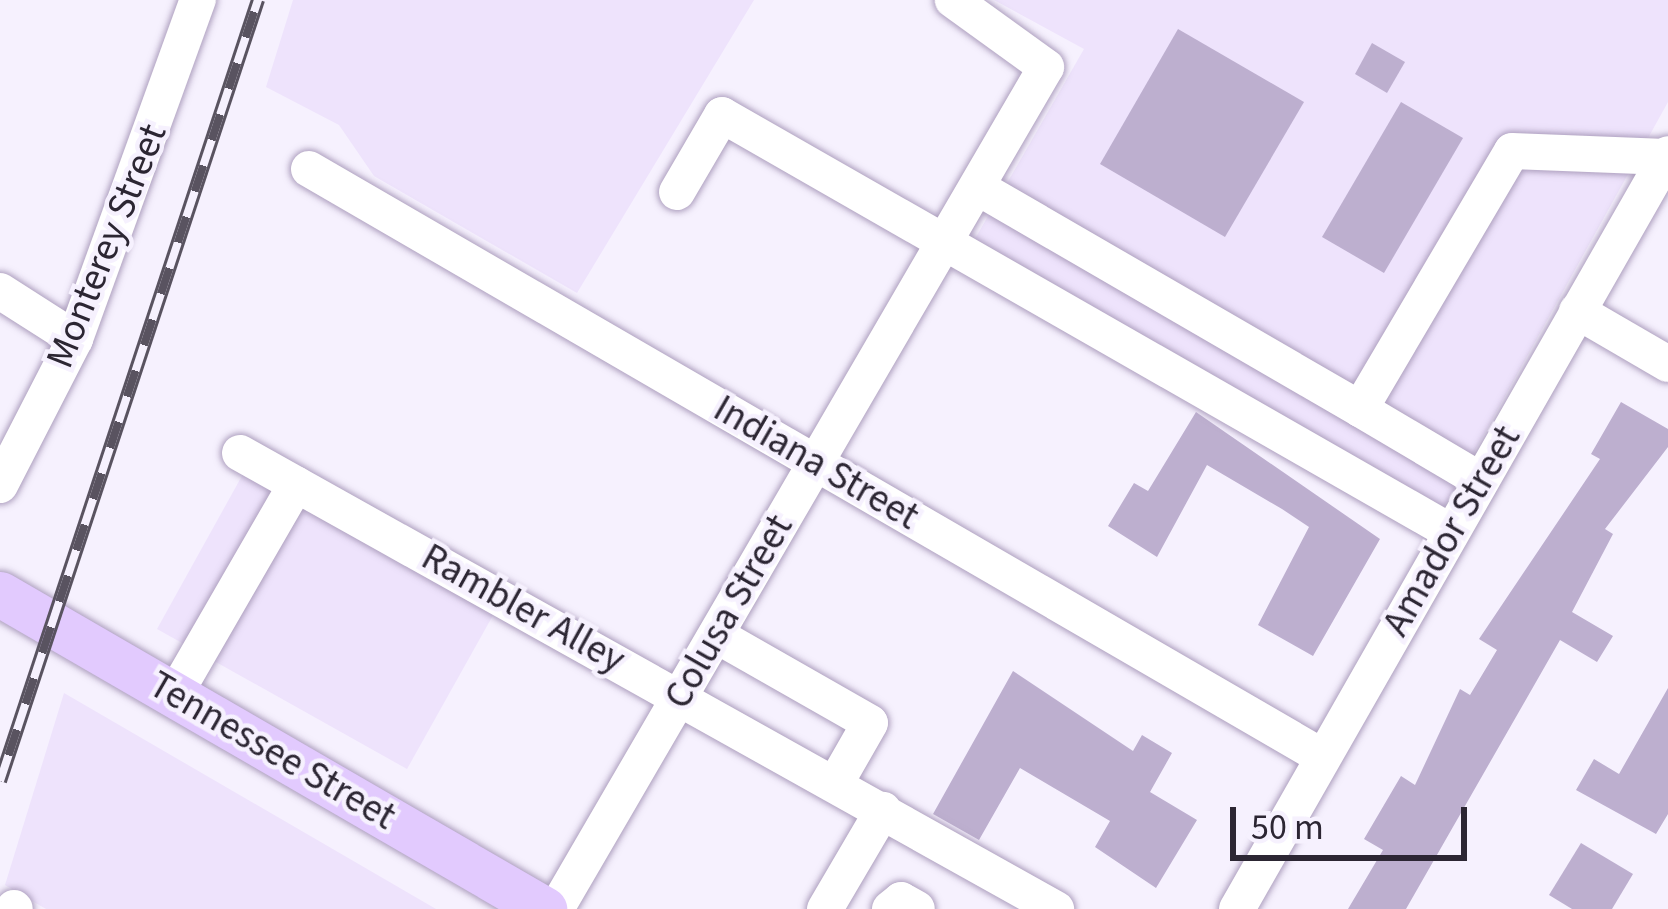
<!DOCTYPE html>
<html>
<head>
<meta charset="utf-8">
<style>
	body { margin:0 }
	#map { position:relative; width:1668px; height:909px; overflow:hidden; background:#f6f1fe; font-family:"Source Sans 3",sans-serif }
	div>[style] { position:absolute }
	[style*='--x'] { left:calc(var(--x)*1px); top:calc(var(--y)*1px); width:calc(var(--w)*1px); rotate:calc(var(--a)*1deg) }
	.built>* { inset:0; background:#eee3fc }
	.building>* { inset:0; background:#bdafcf }
	.roads { filter:drop-shadow(0 0 3px #aea0bf) drop-shadow(0 0 3px #aea0bf) }
	.minor>* { height:36px; margin:-18px; padding:0 18px; transform-origin:18px; border-radius:18px; background:#fff }
	.major>* { height:45px; margin:-22.5px; padding:0 22.5px; transform-origin:22.5px; border-radius:22.5px; background:#e2cafe }
	.rail>* { height:14px; margin-top:-7px; transform-origin:0; background:repeating-linear-gradient(90deg,#f6f1fe 0 27px,#595360 0 54px); box-sizing:border-box; border-block:3px solid #595360 }
	span { translate:-50% -50%; white-space:nowrap; text-align:center; line-height:1.15; -webkit-text-stroke:9px #f6f1fe; paint-order:stroke }
	.street-label { font-size:39px; color:#2c2633 }
	.scale { position:absolute; left:1230px; top:807px; width:237px; height:54px; box-sizing:border-box; border:6px solid #2c2633; border-top:0; padding-left:15px; font-size:36px; line-height:42px; white-space:nowrap; color:#2c2633; -webkit-text-stroke:9px #f6f1fe; paint-order:stroke }
</style>
</head>
<body>
<div id="map">
	<div class="built">
		<i style="clip-path:polygon(293px 0,754px 0,577px 293px,374px 176px,339px 125px,266px 87px)"></i>
		<i style="clip-path:polygon(994px 0,1668px 0,1668px 102px,1437px 519px,968px 251px,1084px 49px)"></i>
		<i style="clip-path:polygon(248px 465px,501px 601px,407px 769px,157px 629px)"></i>
		<i style="clip-path:polygon(64px 693px,436px 909px,46px 909px,5px 885px)"></i>
	</div>
	<div class="building">
		<i style="clip-path:polygon(1178px 29px,1304px 102px,1225px 237px,1100px 164px)"></i>
		<i style="clip-path:polygon(1372px 43px,1405px 62px,1387px 93px,1355px 74px)"></i>
		<i style="clip-path:polygon(1401px 102px,1463px 138px,1384px 273px,1322px 237px)"></i>
		<i style="clip-path:polygon(1621px 402px,1668px 429px,1668px 447px,1605px 529px,1613px 534px,1572px 612px,1613px 636px,1597px 662px,1560px 640px,1406px 909px,1348px 909px,1383px 850px,1364px 839px,1401px 776px,1415px 785px,1460px 689px,1470px 695px,1497px 650px,1479px 639px,1600px 459px,1591px 454px)"></i>
		<i style="clip-path:polygon(1196px 412px,1380px 539px,1313px 656px,1258px 625px,1309px 527px,1282px 509px,1207px 465px,1157px 557px,1108px 526px,1134px 483px,1148px 491px)"></i>
		<i style="clip-path:polygon(1013px 671px,1133px 751px,1142px 735px,1172px 753px,1150px 792px,1197px 820px,1156px 888px,1095px 847px,1110px 821px,1020px 768px,979px 840px,933px 814px)"></i>
		<i style="clip-path:polygon(1668px 688px,1668px 814px,1656px 834px,1576px 790px,1594px 759px,1619px 774px)"></i>
		<i style="clip-path:polygon(1581px 843px,1633px 874px,1612px 909px,1572px 909px,1549px 895px)"></i>
	</div>
	<div class="roads">
		<div class="minor">
			<i style="--x:309;--y:169;--w:1172;--a:30.11"></i>
			<i style="--x:977;--y:187;--w:443;--a:30.1"></i>
			<i style="--x:677;--y:192;--w:89;--a:-59.7"></i>
			<i style="--x:722;--y:115;--w:840;--a:29.77"></i>
			<i style="--x:0;--y:291;--w:89;--a:32.6"></i>
			<i style="--x:1577;--y:311;--w:105;--a:30.2"></i>
			<i style="--x:240;--y:453;--w:935;--a:29.2"></i>
			<i style="--x:1480;--y:480;--w:139;--a:-149.4"></i>
			<i style="--x:1360;--y:409;--w:299;--a:-59.5"></i>
			<i style="--x:1512;--y:151;--w:154;--a:2.2"></i>
			<i style="--x:0;--y:485;--w:164;--a:-62.8"></i>
			<i style="--x:75;--y:339;--w:361;--a:-70.1"></i>
			<i style="--x:716;--y:635;--w:177;--a:29.7"></i>
			<i style="--x:870;--y:723;--w:70;--a:119.8"></i>
			<i style="--x:175;--y:694;--w:242;--a:-60"></i>
			<i style="--x:14;--y:908;--w:1;--a:45"></i>
			<i style="--x:556;--y:909;--w:974;--a:-59.8"></i>
			<i style="--x:1046;--y:67;--w:115;--a:-144.2"></i>
			<i style="--x:825;--y:909;--w:115;--a:-59.6"></i>
			<i style="--x:890;--y:909;--w:14;--a:-39"></i>
			<i style="--x:901;--y:900;--w:18;--a:29"></i>
			<i style="--x:1237;--y:909;--w:869;--a:-60.28"></i>
		</div>
		<div class="major">
			<i style="--x:0;--y:594;--w:629;--a:30.07"></i>
		</div>
	</div>
	<div class="rail">
		<i style="--x:0;--y:781;--w:823;--a:-71.72"></i>
	</div>
	<div class="street-label">
		<span style="left:107px;top:246px;rotate:-68deg">Monterey Street</span>
		<span style="left:816px;top:463px;rotate:30deg">Indiana Street</span>
		<span style="left:1452px;top:531px;rotate:-60deg">Amador Street</span>
		<span style="left:523px;top:609px;rotate:29deg">Rambler Alley</span>
		<span style="left:729px;top:612px;rotate:-60deg">Colusa Street</span>
		<span style="left:272px;top:751px;rotate:30deg">Tennessee Street</span>
	</div>
	<div class="scale">50 m</div>
</div>
</body>
</html>
